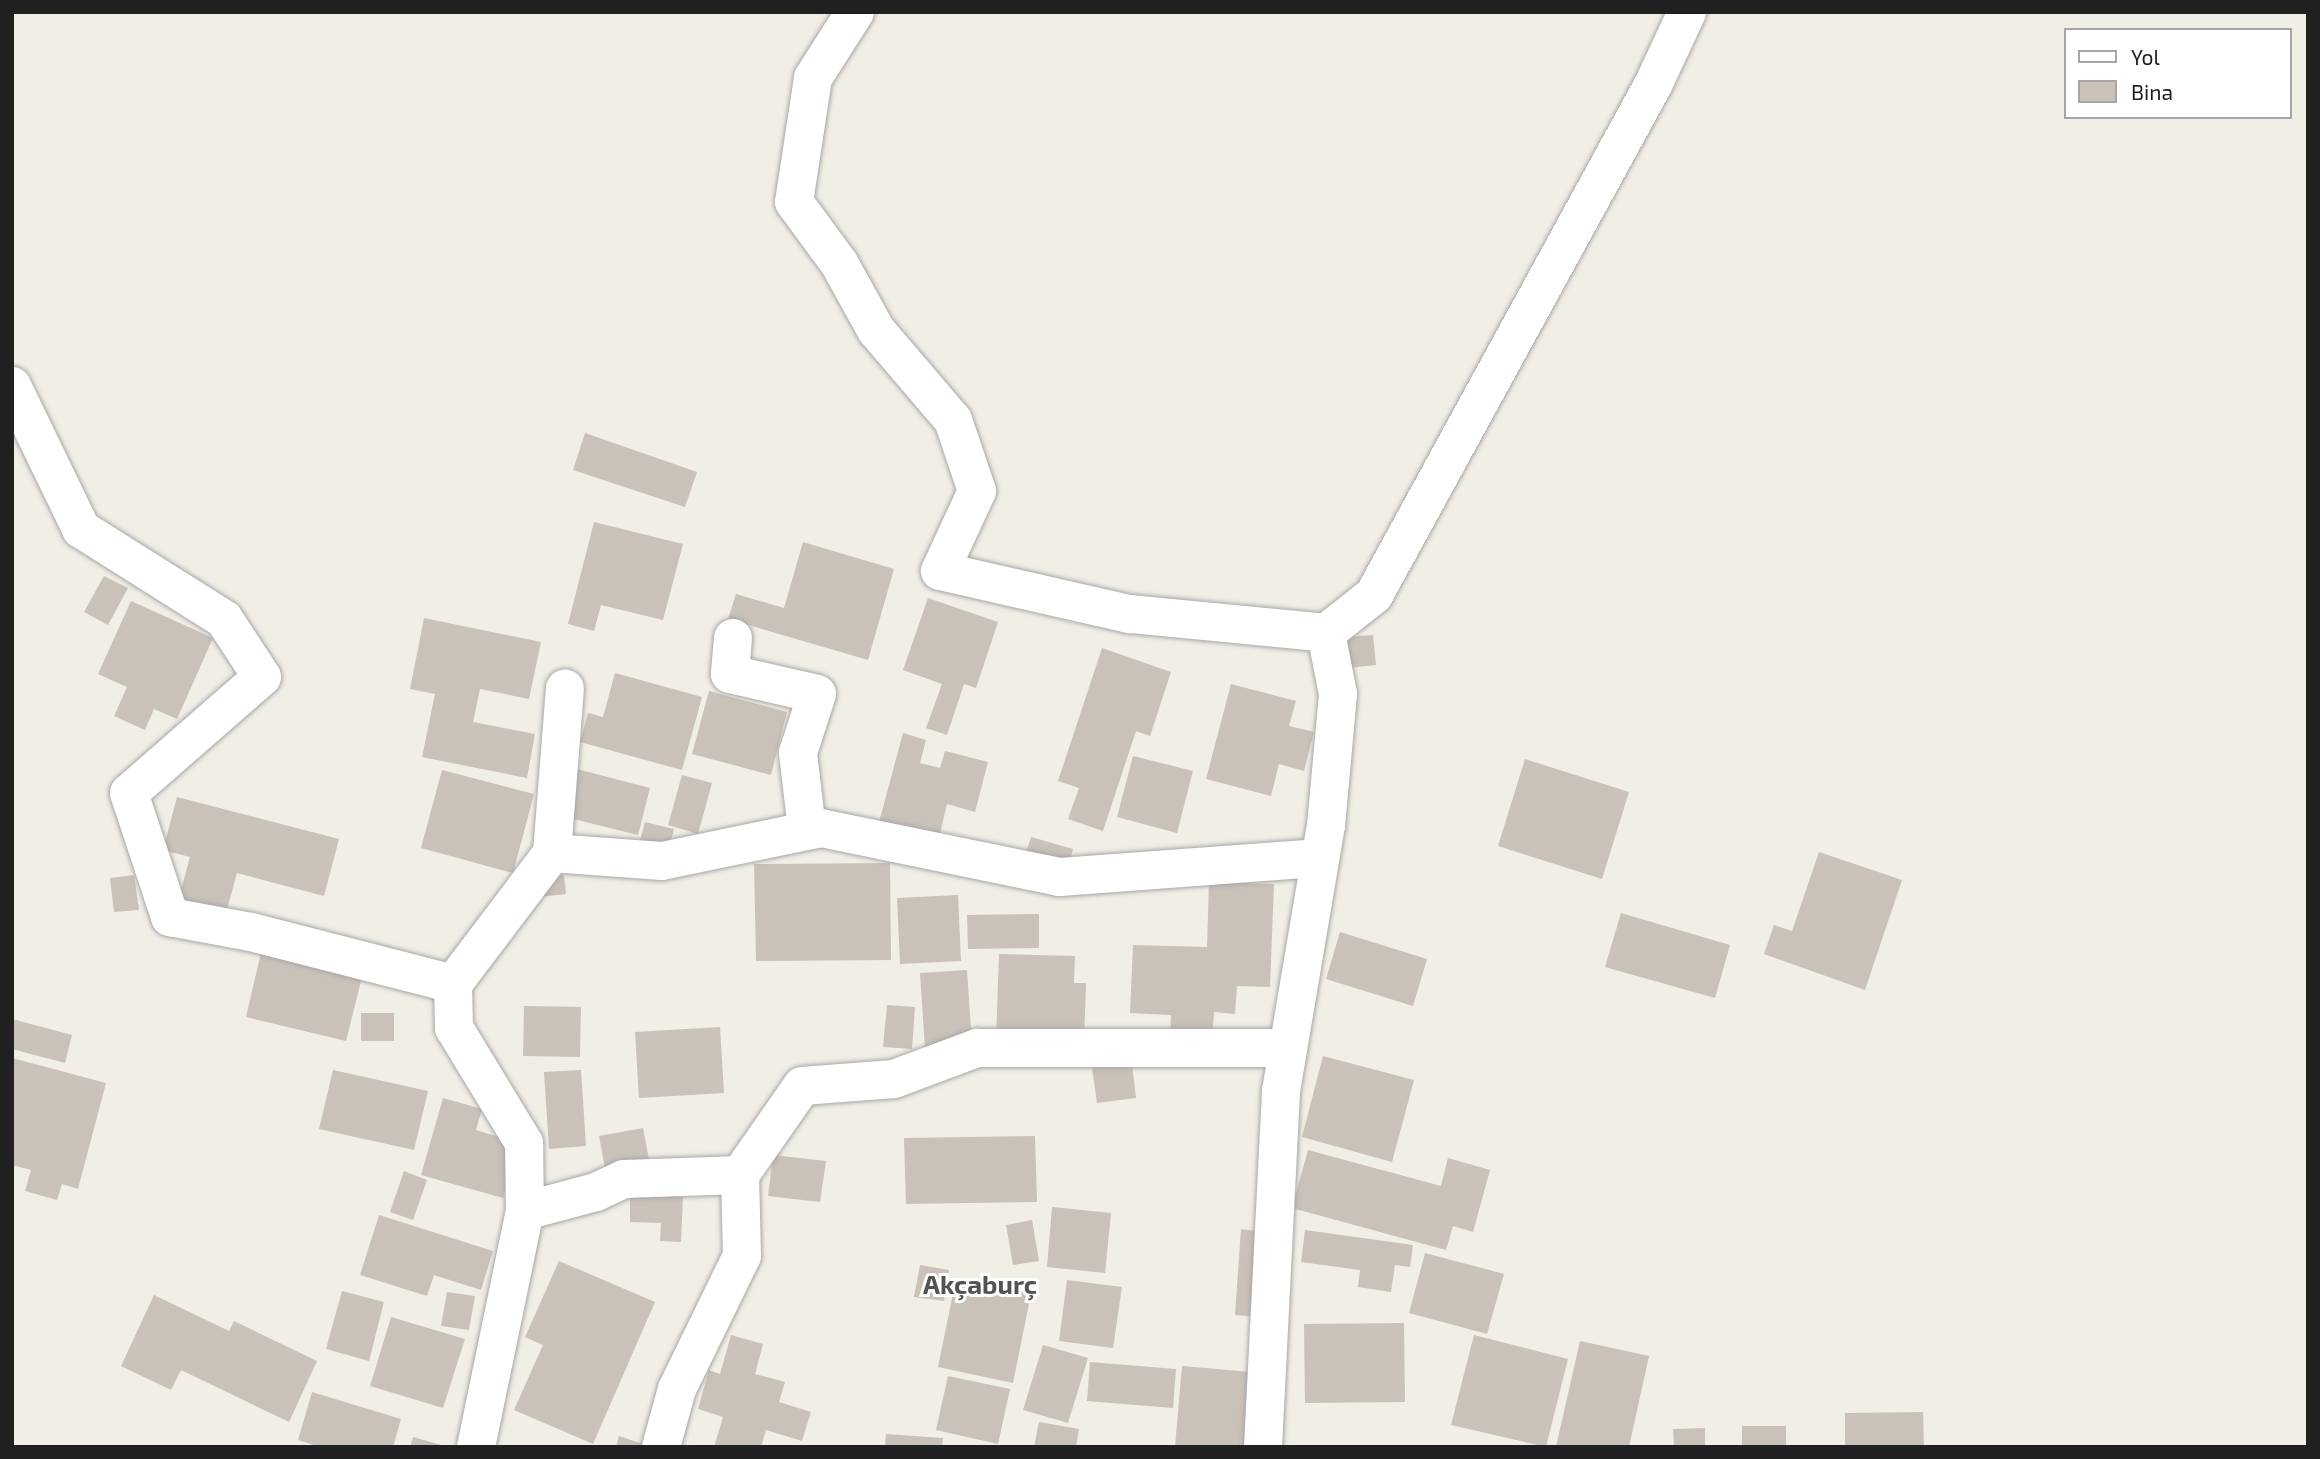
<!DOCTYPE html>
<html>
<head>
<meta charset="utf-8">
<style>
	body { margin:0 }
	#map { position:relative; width:2320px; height:1459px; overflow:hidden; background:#f1eee5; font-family:"Exo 2",sans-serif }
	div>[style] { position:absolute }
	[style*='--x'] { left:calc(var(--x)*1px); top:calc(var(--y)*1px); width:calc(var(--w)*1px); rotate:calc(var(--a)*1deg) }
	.building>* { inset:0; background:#cac1b8 }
	.roads { filter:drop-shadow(0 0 2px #a7a7a7) drop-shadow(0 0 2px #a7a7a7) }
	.street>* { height:38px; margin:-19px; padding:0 19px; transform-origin:19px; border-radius:19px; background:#fff }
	span { translate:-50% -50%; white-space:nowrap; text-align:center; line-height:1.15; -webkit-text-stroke:6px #fff; paint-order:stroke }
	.quarter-label { font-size:26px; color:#535353; font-weight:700 }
	.frame { position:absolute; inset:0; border:14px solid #202020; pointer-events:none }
	.legend { position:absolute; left:2064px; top:28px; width:228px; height:91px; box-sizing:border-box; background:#fff; border:2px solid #a6a6a6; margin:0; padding:9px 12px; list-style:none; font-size:21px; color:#202020 }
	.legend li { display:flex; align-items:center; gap:14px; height:35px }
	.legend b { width:35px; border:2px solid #a6a6a6 }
</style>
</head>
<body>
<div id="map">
	<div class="building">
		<i style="clip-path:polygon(585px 433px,697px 472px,685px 507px,573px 470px)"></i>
		<i style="clip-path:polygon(594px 522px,683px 544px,663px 620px,601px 605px,594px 631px,568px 624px)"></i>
		<i style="clip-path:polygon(803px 542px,894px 569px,868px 660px,728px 619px,736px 594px,784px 608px)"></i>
		<i style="clip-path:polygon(104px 576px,128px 588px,108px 625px,84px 612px)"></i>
		<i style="clip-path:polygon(928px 598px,998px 622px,976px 688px,964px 684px,947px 735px,926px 728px,942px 684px,903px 670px)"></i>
		<i style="clip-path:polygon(131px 601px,213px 638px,177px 719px,154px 709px,145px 730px,114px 716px,127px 687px,98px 674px)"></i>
		<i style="clip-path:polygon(424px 618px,541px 642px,529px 699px,480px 689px,473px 722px,535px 734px,527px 778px,422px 757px,435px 694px,410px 689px)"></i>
		<i style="clip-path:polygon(1373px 635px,1376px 665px,1348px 668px,1345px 637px)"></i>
		<i style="clip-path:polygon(1102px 648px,1171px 672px,1150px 736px,1136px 731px,1103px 831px,1068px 819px,1079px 788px,1058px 781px)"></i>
		<i style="clip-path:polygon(615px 673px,702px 697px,682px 770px,580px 742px,588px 713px,603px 717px)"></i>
		<i style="clip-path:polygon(1231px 684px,1296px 701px,1289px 726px,1314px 732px,1304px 771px,1279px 764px,1271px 796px,1206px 779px)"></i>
		<i style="clip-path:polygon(709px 691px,787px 712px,771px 775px,692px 754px)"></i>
		<i style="clip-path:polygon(903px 733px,926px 740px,920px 763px,940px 768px,945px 751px,988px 762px,975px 812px,947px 804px,937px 846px,877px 830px)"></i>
		<i style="clip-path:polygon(1133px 756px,1193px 771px,1177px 833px,1117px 817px)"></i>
		<i style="clip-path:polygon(1525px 759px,1629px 792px,1602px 879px,1498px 846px)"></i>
		<i style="clip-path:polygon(573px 768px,650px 788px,638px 835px,561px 816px)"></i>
		<i style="clip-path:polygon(442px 770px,534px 794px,513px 873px,421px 848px)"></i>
		<i style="clip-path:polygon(682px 775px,712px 783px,698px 834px,668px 825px)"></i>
		<i style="clip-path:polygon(177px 797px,339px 839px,324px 896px,237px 873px,224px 920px,176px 908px,190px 857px,163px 850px)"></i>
		<i style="clip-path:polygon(645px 822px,674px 829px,667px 856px,638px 848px)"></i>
		<i style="clip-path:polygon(1031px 837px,1073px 849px,1067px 871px,1024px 859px)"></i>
		<i style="clip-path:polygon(1819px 852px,1902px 880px,1865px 990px,1764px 954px,1774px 925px,1792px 931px)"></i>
		<i style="clip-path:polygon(890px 863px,891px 960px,756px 961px,754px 864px)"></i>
		<i style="clip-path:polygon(134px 875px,139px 910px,114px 912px,110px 878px)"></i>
		<i style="clip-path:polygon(564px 875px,566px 894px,539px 897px,537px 879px)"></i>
		<i style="clip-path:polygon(1209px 882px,1274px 884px,1270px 987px,1237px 986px,1235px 1014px,1214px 1012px,1212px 1040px,1170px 1038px,1171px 1015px,1130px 1013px,1133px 945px,1207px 947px)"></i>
		<i style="clip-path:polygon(958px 895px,961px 961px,900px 964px,897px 898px)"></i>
		<i style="clip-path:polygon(1621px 913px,1730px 945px,1715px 998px,1605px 967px)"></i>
		<i style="clip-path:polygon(1039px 914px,1039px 948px,968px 949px,967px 915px)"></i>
		<i style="clip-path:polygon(1340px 932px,1427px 959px,1413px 1006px,1326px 979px)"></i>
		<i style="clip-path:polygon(263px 944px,364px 969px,346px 1041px,246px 1017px)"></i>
		<i style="clip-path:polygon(999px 954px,1075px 956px,1074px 983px,1086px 983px,1084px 1043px,996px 1040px)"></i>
		<i style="clip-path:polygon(967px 970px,972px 1045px,925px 1048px,920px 973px)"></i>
		<i style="clip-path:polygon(887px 1005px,915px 1007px,912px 1049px,883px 1047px)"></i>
		<i style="clip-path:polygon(524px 1006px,581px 1007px,580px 1057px,523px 1056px)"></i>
		<i style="clip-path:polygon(361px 1013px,394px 1013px,394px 1041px,361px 1041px)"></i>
		<i style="clip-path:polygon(12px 1019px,72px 1035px,65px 1063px,12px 1049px)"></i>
		<i style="clip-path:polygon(720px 1027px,724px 1093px,639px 1098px,635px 1032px)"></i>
		<i style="clip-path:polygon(1131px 1056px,1136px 1098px,1097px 1103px,1091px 1061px)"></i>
		<i style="clip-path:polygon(1323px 1056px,1414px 1080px,1392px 1162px,1302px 1137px)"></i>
		<i style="clip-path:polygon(12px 1058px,106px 1083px,78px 1189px,62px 1184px,57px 1200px,25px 1191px,31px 1170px,12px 1165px)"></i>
		<i style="clip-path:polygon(333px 1070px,428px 1091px,414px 1150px,319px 1129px)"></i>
		<i style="clip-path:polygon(581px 1070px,586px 1146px,549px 1149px,544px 1072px)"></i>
		<i style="clip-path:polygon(443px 1098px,482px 1109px,476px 1130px,519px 1143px,503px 1198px,421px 1175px)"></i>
		<i style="clip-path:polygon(643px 1128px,650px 1165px,606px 1173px,599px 1136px)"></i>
		<i style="clip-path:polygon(1035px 1136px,1037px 1202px,906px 1204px,904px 1138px)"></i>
		<i style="clip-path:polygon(1308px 1150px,1441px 1186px,1448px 1158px,1490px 1170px,1473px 1232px,1453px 1226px,1446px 1250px,1292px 1208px)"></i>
		<i style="clip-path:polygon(773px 1155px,826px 1161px,820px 1202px,768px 1196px)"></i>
		<i style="clip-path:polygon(404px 1171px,427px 1180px,413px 1220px,390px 1212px)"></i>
		<i style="clip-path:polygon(630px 1195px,683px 1197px,681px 1242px,660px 1241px,661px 1223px,630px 1222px)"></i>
		<i style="clip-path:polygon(1052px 1207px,1111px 1213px,1105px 1273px,1047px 1267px)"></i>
		<i style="clip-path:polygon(379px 1215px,493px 1251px,481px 1290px,434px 1275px,427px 1296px,360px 1275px)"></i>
		<i style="clip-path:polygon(1032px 1220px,1039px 1261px,1013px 1265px,1006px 1225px)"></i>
		<i style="clip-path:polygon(1241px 1229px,1265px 1232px,1259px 1317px,1235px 1315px)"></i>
		<i style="clip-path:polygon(1305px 1230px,1413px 1245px,1410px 1267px,1395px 1265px,1391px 1292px,1358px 1287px,1360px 1270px,1301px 1262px)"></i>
		<i style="clip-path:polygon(1425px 1253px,1504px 1274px,1487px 1334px,1409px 1313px)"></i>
		<i style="clip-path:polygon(559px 1261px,655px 1302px,593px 1444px,514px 1410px,543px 1345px,525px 1337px)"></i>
		<i style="clip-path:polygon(920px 1265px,949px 1270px,944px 1301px,914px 1297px)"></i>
		<i style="clip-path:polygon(956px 1279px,1031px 1294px,1013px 1383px,938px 1367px)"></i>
		<i style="clip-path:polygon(1067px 1280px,1122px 1287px,1113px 1348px,1059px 1341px)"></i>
		<i style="clip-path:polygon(342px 1291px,384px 1302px,369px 1361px,326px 1349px)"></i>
		<i style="clip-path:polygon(447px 1292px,475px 1296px,469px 1330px,441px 1326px)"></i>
		<i style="clip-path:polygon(154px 1295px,229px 1331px,234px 1321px,317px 1361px,289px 1422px,181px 1370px,171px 1390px,121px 1366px)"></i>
		<i style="clip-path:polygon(391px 1317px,465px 1339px,443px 1408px,370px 1386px)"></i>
		<i style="clip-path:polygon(1404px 1323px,1405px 1402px,1305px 1403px,1304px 1324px)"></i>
		<i style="clip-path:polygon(731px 1335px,763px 1344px,755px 1374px,785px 1382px,779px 1402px,811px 1412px,802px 1441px,766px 1430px,761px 1447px,714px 1447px,723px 1417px,698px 1409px,709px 1370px,720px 1374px)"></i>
		<i style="clip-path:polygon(1474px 1335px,1568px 1359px,1546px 1447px,1451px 1425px)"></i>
		<i style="clip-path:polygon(1580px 1341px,1649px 1356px,1629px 1447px,1556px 1447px)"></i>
		<i style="clip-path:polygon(1043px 1345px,1088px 1358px,1068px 1423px,1023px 1410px)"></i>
		<i style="clip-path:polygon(1090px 1362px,1176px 1369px,1173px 1408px,1087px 1401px)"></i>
		<i style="clip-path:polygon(1182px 1366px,1263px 1373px,1257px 1447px,1175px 1447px)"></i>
		<i style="clip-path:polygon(948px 1376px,1010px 1389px,998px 1444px,936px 1430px)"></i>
		<i style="clip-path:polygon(312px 1392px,401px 1419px,393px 1447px,320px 1447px,298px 1440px)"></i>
		<i style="clip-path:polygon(1923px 1412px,1924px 1447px,1845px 1447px,1845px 1413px)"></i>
		<i style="clip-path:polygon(1039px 1422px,1079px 1429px,1076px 1447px,1034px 1447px)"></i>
		<i style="clip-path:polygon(1742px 1426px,1786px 1426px,1786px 1447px,1742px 1447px)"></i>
		<i style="clip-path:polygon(1705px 1428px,1705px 1447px,1674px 1447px,1673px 1429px)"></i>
		<i style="clip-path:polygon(886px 1434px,943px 1438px,942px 1447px,885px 1447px)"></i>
		<i style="clip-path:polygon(619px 1436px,649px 1446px,649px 1447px,616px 1447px)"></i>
		<i style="clip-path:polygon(413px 1437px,445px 1446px,445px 1447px,410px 1447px)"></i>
	</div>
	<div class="roads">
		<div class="street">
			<i style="--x:855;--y:12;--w:78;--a:122.5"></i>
			<i style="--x:813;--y:78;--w:125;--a:98.7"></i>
			<i style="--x:794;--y:202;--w:76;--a:53.6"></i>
			<i style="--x:839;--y:263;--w:77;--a:61.1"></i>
			<i style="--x:876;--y:330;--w:118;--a:49.5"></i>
			<i style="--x:953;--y:420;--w:75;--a:71.3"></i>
			<i style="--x:977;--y:491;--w:88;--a:114.8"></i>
			<i style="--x:940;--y:571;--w:195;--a:12.8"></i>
			<i style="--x:1130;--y:614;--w:197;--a:5.5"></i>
			<i style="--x:12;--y:386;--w:159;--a:64.2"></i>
			<i style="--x:81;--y:529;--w:169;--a:32.2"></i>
			<i style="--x:224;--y:619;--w:69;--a:56.8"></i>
			<i style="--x:262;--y:677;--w:176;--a:138.9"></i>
			<i style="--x:129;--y:793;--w:131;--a:71.7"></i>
			<i style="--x:170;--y:917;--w:82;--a:10.5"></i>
			<i style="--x:251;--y:932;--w:209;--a:14.4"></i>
			<i style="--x:733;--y:638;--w:36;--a:95"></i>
			<i style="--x:730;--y:674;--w:89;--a:12.9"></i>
			<i style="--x:817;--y:694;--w:62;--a:107.9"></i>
			<i style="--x:798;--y:753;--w:78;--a:83.3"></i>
			<i style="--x:552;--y:853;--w:110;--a:4.2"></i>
			<i style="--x:662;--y:861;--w:162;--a:-11.7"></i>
			<i style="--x:821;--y:828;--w:244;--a:11.6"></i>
			<i style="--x:1060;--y:877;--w:261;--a:-4.2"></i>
			<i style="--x:525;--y:1211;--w:73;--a:-15"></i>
			<i style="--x:596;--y:1192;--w:31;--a:-25"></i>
			<i style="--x:624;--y:1179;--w:116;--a:-2"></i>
			<i style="--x:740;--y:1175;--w:108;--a:-55.1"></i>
			<i style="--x:802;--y:1086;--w:92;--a:-4.4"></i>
			<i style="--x:894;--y:1079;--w:89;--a:-20.5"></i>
			<i style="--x:977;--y:1048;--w:311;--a:0"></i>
			<i style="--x:476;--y:1447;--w:241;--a:-78.3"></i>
			<i style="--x:525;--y:1211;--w:68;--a:-90.8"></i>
			<i style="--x:524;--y:1143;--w:135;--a:-121.3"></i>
			<i style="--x:454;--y:1028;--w:44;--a:-91.3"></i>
			<i style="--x:453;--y:984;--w:164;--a:-52.9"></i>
			<i style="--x:552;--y:853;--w:165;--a:-85.5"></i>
			<i style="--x:661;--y:1447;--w:60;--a:-74.6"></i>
			<i style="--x:677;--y:1389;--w:148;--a:-64"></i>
			<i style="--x:742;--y:1256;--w:81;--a:-91.4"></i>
			<i style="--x:1263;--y:1447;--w:356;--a:-87.1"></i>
			<i style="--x:1281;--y:1091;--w:269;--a:-80.4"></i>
			<i style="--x:1326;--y:826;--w:133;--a:-84.8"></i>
			<i style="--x:1338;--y:694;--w:62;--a:-101.1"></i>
			<i style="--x:1326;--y:633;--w:61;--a:-38.4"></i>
			<i style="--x:1374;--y:595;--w:581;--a:-61.32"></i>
			<i style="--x:1653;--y:85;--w:81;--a:-65"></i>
		</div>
	</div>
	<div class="quarter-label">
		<span style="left:980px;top:1284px">Akçaburç</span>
	</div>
	<div class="frame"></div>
	<ul class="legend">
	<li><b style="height:9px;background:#fff"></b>Yol</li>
	<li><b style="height:19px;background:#cac1b8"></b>Bina</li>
	</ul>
</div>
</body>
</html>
